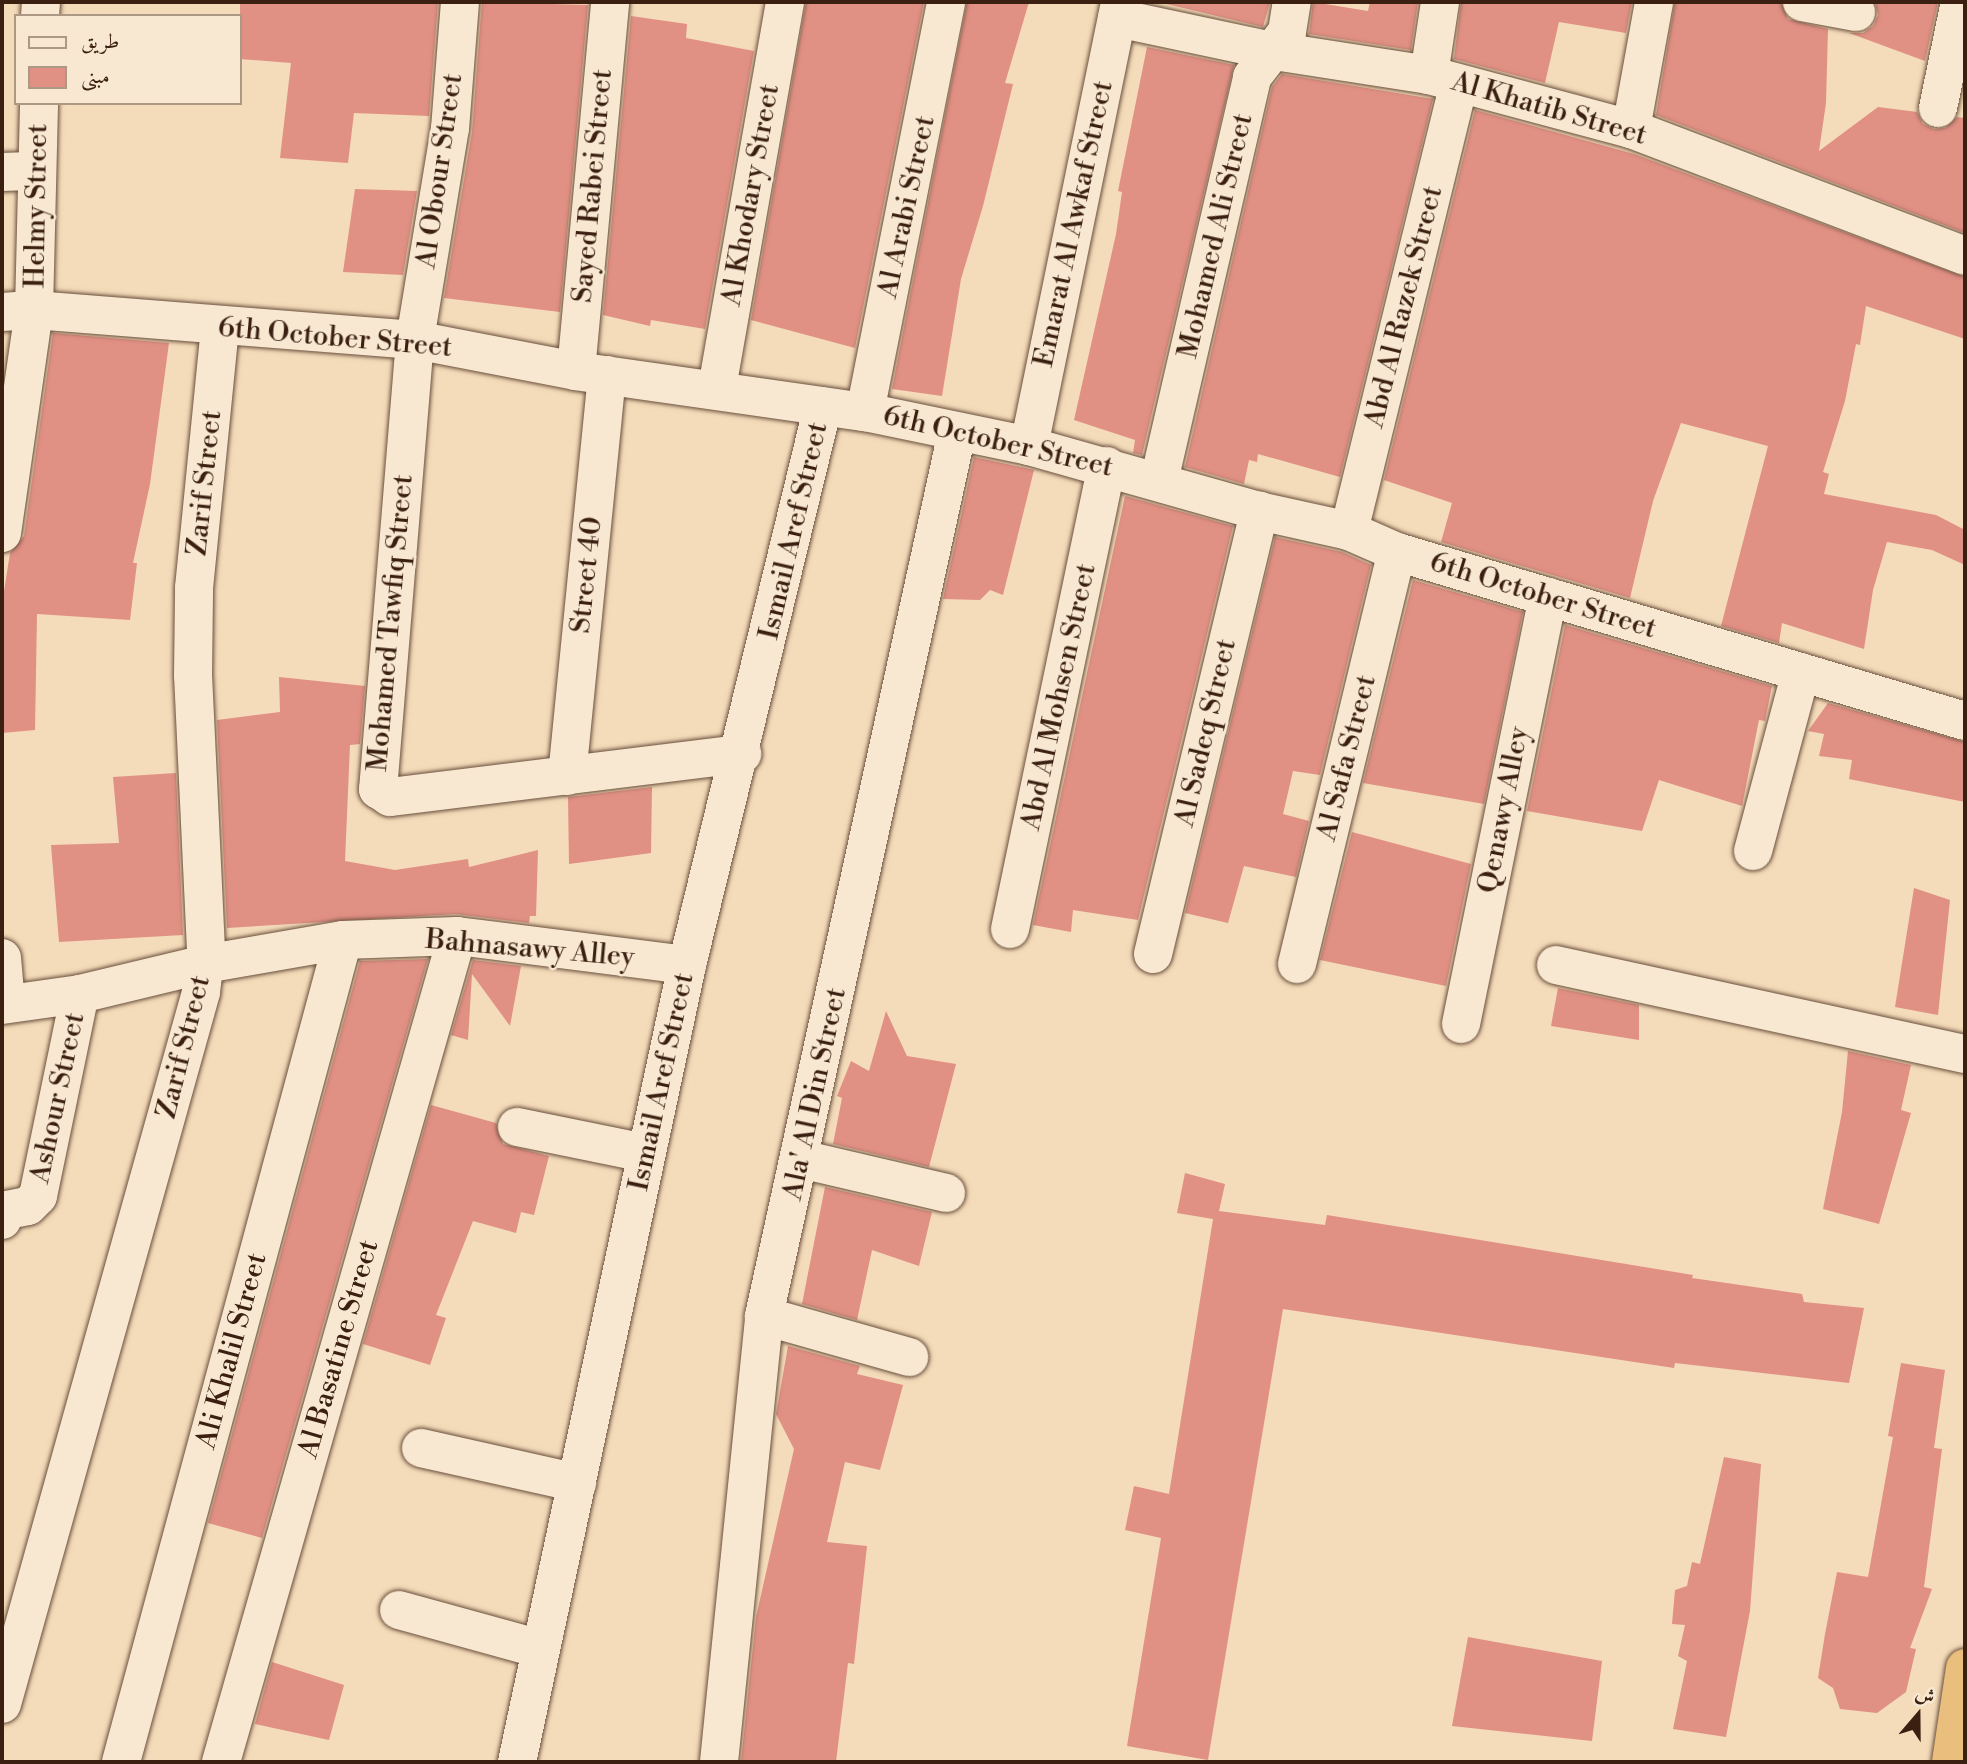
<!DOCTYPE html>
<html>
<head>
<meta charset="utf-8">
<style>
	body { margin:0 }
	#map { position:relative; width:1967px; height:1764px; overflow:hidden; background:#f4dbb9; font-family:"Libre Bodoni",Amiri,serif }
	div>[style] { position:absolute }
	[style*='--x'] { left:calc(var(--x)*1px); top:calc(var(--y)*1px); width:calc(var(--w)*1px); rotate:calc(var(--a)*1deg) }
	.building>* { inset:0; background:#e19084 }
	.roads { filter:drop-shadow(0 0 2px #694f3c) drop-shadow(0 0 2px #694f3c) }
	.minor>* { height:38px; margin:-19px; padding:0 19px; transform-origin:19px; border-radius:19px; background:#f8e8d2 }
	.trunk>* { height:38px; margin:-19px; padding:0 19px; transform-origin:19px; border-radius:19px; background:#eabe7c }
	span { translate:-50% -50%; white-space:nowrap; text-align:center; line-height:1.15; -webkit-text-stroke:5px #f8e8d2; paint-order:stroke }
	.street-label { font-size:28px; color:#3b2012 }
	.frame { position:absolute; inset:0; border:4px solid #3b2012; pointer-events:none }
	.legend { position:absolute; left:14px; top:14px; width:228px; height:91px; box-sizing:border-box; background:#f8e8d2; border:2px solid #ac9885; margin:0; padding:9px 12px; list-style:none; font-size:21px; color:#3b2012 }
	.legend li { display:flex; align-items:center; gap:14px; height:35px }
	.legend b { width:35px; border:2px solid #ac9885 }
	.north { position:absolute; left:1883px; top:1680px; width:70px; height:70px; -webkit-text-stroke:5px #f8e8d2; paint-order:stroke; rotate:20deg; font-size:19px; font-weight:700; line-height:28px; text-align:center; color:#3b2012 }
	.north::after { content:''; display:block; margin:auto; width:24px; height:32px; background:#3b2012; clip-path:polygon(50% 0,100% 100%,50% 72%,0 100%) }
</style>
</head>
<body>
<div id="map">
	<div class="building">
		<i style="clip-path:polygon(240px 2px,438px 2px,429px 116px,354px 113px,348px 163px,280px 158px,291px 63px,240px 59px)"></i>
		<i style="clip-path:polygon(482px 2px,588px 5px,560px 312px,444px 298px,472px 132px)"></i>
		<i style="clip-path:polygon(806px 2px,924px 2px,855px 348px,751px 320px)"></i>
		<i style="clip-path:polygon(967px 2px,1029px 2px,1005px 83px,1013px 84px,983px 206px,961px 279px,942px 396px,892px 389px)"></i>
		<i style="clip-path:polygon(1158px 2px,1270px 2px,1263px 27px)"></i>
		<i style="clip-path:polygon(1313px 2px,1368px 11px,1370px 2px,1418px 2px,1411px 50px,1309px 34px)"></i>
		<i style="clip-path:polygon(1461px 2px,1632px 2px,1626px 33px,1559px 22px,1545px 83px,1454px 59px)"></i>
		<i style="clip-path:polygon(1675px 2px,1781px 2px,1788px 19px,1828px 29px,1826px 103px,1819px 151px,1878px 107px,1917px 112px,1923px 124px,1934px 129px,1945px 128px,1957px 117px,1965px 118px,1965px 233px,1656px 115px)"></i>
		<i style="clip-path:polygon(1875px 2px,1938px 2px,1925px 61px,1849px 33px,1863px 33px,1873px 26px,1878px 15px)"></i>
		<i style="clip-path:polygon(631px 16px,687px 24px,686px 38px,754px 51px,705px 329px,651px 320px,650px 326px,603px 315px)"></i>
		<i style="clip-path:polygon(1147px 47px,1234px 65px,1142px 455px,1133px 453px,1135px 440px,1074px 420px,1116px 234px,1122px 192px,1118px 191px)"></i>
		<i style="clip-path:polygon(1282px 74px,1433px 99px,1340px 477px,1258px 454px,1257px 462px,1249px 460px,1244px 484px,1185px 467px,1272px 87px)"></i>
		<i style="clip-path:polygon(1475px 110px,1634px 154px,1965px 277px,1965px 339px,1866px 306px,1860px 345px,1856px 344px,1845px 401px,1823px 472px,1829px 474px,1824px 494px,1936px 515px,1965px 530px,1965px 565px,1932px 550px,1887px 542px,1873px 590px,1864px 649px,1782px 623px,1779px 643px,1721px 626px,1768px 446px,1681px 423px,1653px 501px,1630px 598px,1441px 542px,1452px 503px,1384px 480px)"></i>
		<i style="clip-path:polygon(355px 189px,417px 191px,403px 275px,343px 272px)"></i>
		<i style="clip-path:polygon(53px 333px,169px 343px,150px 484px,133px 563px,137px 563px,130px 620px,37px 614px,35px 730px,2px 733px,2px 604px,10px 553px,24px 536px)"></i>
		<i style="clip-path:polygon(974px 457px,1034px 470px,1003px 595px,990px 590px,980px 600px,943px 599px)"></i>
		<i style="clip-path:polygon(1125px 496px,1233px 526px,1138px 920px,1073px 910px,1071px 932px,1033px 925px)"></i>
		<i style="clip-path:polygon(1275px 537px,1342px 552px,1371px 565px,1320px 775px,1293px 771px,1283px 814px,1309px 821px,1296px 877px,1244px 866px,1228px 923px,1185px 913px)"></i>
		<i style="clip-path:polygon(1413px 580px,1523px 612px,1484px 804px,1363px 783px)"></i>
		<i style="clip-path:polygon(1565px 625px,1772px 686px,1765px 721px,1759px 720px,1742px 806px,1659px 780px,1642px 831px,1527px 811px)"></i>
		<i style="clip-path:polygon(279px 677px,365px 686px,360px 744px,350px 745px,345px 861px,395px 870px,468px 859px,469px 867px,538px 850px,536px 916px,530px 916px,529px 923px,456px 914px,227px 928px,217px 720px,280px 712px)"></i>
		<i style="clip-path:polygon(1828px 703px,1965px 742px,1965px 802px,1849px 779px,1852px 760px,1819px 756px,1824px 734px,1808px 731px)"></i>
		<i style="clip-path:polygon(176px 773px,183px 935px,59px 942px,51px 845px,119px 843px,113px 777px)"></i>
		<i style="clip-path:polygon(652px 787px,651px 853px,569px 864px,568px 797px)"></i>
		<i style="clip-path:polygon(1352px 832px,1471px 864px,1446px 986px,1320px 960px)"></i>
		<i style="clip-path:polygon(1914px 888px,1950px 900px,1938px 1015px,1895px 1007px)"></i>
		<i style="clip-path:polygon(428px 959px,262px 1538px,208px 1523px,360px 961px)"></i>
		<i style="clip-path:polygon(473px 960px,521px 966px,510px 1026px,472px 974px,468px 1040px,451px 1035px)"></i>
		<i style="clip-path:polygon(1558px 988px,1639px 1005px,1639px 1040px,1551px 1026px)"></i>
		<i style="clip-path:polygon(886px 1011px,907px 1056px,956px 1064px,929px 1167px,833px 1144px,842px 1098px,837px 1096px,851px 1061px,869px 1071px)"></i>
		<i style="clip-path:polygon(1848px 1051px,1911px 1065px,1901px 1110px,1911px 1113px,1879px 1224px,1823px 1209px,1842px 1112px)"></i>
		<i style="clip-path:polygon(431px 1105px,496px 1123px,503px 1144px,549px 1156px,534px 1215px,521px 1212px,516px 1233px,473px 1221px,436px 1315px,446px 1318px,430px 1365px,363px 1344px)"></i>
		<i style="clip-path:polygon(1185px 1173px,1225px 1184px,1219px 1211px,1325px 1225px,1327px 1215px,1693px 1275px,1692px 1278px,1802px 1294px,1804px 1302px,1864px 1308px,1849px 1383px,1675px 1363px,1674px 1368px,1283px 1309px,1208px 1760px,1127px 1746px,1161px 1538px,1125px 1530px,1134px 1486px,1169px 1494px,1213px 1219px,1177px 1213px)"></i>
		<i style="clip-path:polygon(825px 1187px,932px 1212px,919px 1266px,872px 1250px,857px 1320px,802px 1304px)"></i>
		<i style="clip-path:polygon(788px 1346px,860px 1366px,857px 1374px,903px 1385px,880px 1470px,845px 1462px,827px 1542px,867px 1546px,854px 1664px,848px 1663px,836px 1762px,741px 1762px,756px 1617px,794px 1449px,776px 1414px)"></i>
		<i style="clip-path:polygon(1901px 1363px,1945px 1370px,1934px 1448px,1942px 1449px,1924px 1587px,1932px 1589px,1910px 1648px,1916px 1649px,1906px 1692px,1877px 1713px,1840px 1709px,1833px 1688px,1818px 1678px,1825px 1634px,1837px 1572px,1868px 1577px,1893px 1437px,1888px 1436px)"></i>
		<i style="clip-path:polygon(1724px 1457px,1761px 1464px,1750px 1611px,1726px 1737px,1673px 1729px,1687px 1661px,1678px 1656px,1685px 1625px,1672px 1624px,1675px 1590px,1687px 1586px,1692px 1562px,1700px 1564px)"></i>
		<i style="clip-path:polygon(1468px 1637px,1602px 1661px,1592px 1741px,1452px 1726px)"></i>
		<i style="clip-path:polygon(272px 1662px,344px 1685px,329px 1740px,255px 1724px)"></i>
	</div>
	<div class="roads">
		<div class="minor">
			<i style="--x:460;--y:2;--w:126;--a:94.5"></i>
			<i style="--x:450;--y:128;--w:215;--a:99.4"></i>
			<i style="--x:415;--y:340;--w:451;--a:94.7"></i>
			<i style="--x:378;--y:789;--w:14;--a:34"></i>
			<i style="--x:390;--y:797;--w:355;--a:-7"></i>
			<i style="--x:1802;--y:2;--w:55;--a:10.5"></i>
			<i style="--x:40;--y:16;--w:14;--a:-86"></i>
			<i style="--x:1117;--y:18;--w:154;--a:12"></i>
			<i style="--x:1268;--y:50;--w:163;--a:8.8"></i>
			<i style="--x:1429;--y:75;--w:209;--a:15"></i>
			<i style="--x:1631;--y:129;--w:357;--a:20.8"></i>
			<i style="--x:1429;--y:75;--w:74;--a:-81.4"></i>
			<i style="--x:1938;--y:108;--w:108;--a:-78.3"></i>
			<i style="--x:1631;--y:129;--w:129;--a:-79.7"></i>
			<i style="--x:2;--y:172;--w:35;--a:-2"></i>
			<i style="--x:2;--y:312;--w:32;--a:-4"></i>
			<i style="--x:34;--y:310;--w:382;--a:4.5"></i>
			<i style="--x:415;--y:340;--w:164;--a:10.9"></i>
			<i style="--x:576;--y:371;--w:292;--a:8.1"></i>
			<i style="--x:865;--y:412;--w:167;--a:11.7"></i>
			<i style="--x:1029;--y:446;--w:239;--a:15.8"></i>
			<i style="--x:1259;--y:511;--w:92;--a:12.5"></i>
			<i style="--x:1349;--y:531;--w:52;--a:23.6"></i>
			<i style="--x:1397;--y:552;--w:593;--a:16.57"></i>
			<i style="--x:576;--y:371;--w:371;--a:-84.7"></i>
			<i style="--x:717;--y:388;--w:392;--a:-80"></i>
			<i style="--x:865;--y:412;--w:418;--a:-78.8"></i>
			<i style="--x:1029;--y:446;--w:453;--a:-78.4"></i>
			<i style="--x:1159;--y:481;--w:415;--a:-77"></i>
			<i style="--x:1252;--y:77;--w:57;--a:-52.1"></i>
			<i style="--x:1287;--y:32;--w:30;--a:-81"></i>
			<i style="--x:1349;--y:531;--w:460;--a:-76.2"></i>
			<i style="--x:2;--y:533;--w:225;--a:-81.8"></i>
			<i style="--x:34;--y:310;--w:207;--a:-88.6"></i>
			<i style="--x:567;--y:776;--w:403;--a:-84.3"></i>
			<i style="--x:1753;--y:851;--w:185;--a:-75"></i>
			<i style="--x:1010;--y:929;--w:473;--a:-78.2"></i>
			<i style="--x:1153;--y:954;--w:456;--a:-76.5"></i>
			<i style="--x:2;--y:958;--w:46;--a:85"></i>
			<i style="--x:1297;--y:964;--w:424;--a:-76.4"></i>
			<i style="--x:1556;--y:965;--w:419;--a:12.3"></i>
			<i style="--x:2;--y:1005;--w:79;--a:-8"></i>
			<i style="--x:80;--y:994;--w:129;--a:-13.5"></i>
			<i style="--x:205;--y:964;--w:140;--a:-9.9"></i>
			<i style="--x:343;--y:940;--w:114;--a:-2"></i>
			<i style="--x:457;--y:936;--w:232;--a:7.2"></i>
			<i style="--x:1461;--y:1024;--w:436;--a:-78.5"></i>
			<i style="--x:517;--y:1127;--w:131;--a:11.5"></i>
			<i style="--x:801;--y:1159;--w:149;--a:13.2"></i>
			<i style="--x:2;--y:1220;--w:11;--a:-63"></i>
			<i style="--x:7;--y:1210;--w:21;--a:-11"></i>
			<i style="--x:28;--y:1206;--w:14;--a:-45"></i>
			<i style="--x:38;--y:1196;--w:206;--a:-78.3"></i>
			<i style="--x:764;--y:1316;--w:151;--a:15.8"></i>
			<i style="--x:421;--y:1448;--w:160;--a:12.6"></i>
			<i style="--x:399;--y:1610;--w:147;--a:15.4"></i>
			<i style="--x:2;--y:1704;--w:739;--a:-74.38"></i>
			<i style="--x:201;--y:992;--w:42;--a:-83.2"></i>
			<i style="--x:206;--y:950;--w:274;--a:-92.7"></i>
			<i style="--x:193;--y:676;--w:88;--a:-89.3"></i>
			<i style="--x:194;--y:588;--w:262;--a:-84.3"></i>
			<i style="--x:121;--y:1762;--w:851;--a:-74.89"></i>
			<i style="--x:221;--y:1762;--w:859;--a:-74.05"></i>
			<i style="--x:517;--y:1762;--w:815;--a:-77.96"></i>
			<i style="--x:687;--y:965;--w:575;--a:-76.33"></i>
			<i style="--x:719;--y:1762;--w:448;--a:-84.2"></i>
			<i style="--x:764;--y:1316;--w:905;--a:-77.68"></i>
		</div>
		<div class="trunk">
			<i style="--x:1951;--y:1762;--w:95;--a:-81.5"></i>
		</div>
	</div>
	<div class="street-label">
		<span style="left:1549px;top:109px;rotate:16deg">Al Khatib Street</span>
		<span style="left:440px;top:171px;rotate:-82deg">Al Obour Street</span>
		<span style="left:593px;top:186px;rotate:-85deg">Sayed Rabei Street</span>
		<span style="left:751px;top:195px;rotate:-80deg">Al Khodary Street</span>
		<span style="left:37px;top:206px;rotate:-89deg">Helmy Street</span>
		<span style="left:907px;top:207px;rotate:-78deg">Al Arabi Street</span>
		<span style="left:1074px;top:224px;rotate:-78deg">Emarat Al Awkaf Street</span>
		<span style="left:1216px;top:236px;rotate:-77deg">Mohamed Ali Street</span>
		<span style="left:1404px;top:307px;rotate:-76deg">Abd Al Razek Street</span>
		<span style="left:335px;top:338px;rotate:5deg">6th October Street</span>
		<span style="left:998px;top:442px;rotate:13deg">6th October Street</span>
		<span style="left:205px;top:483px;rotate:-84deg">Zarif Street</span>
		<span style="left:794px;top:531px;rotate:-77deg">Ismail Aref Street</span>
		<span style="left:587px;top:575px;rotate:-84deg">Street 40</span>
		<span style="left:1543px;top:596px;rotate:17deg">6th October Street</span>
		<span style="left:391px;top:623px;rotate:-85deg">Mohamed Tawfiq Street</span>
		<span style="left:1059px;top:697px;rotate:-78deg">Abd Al Mohsen Street</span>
		<span style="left:1206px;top:733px;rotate:-77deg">Al Sadeq Street</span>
		<span style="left:1347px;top:758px;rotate:-76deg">Al Safa Street</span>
		<span style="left:1504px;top:810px;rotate:-79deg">Qenawy Alley</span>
		<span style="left:530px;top:949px;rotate:5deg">Bahnasawy Alley</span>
		<span style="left:184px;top:1047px;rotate:-76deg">Zarif Street</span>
		<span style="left:662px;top:1082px;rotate:-78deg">Ismail Aref Street</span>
		<span style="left:815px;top:1094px;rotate:-78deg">Ala' Al Din Street</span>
		<span style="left:58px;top:1098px;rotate:-78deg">Ashour Street</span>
		<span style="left:339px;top:1349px;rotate:-74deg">Al Basatine Street</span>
		<span style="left:232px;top:1351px;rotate:-75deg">Ali Khalil Street</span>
	</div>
	<div class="frame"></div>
	<ul class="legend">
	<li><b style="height:9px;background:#f8e8d2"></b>طريق</li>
	<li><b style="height:19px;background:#e19084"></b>مبنى</li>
	</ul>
	<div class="north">ش</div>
</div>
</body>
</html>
